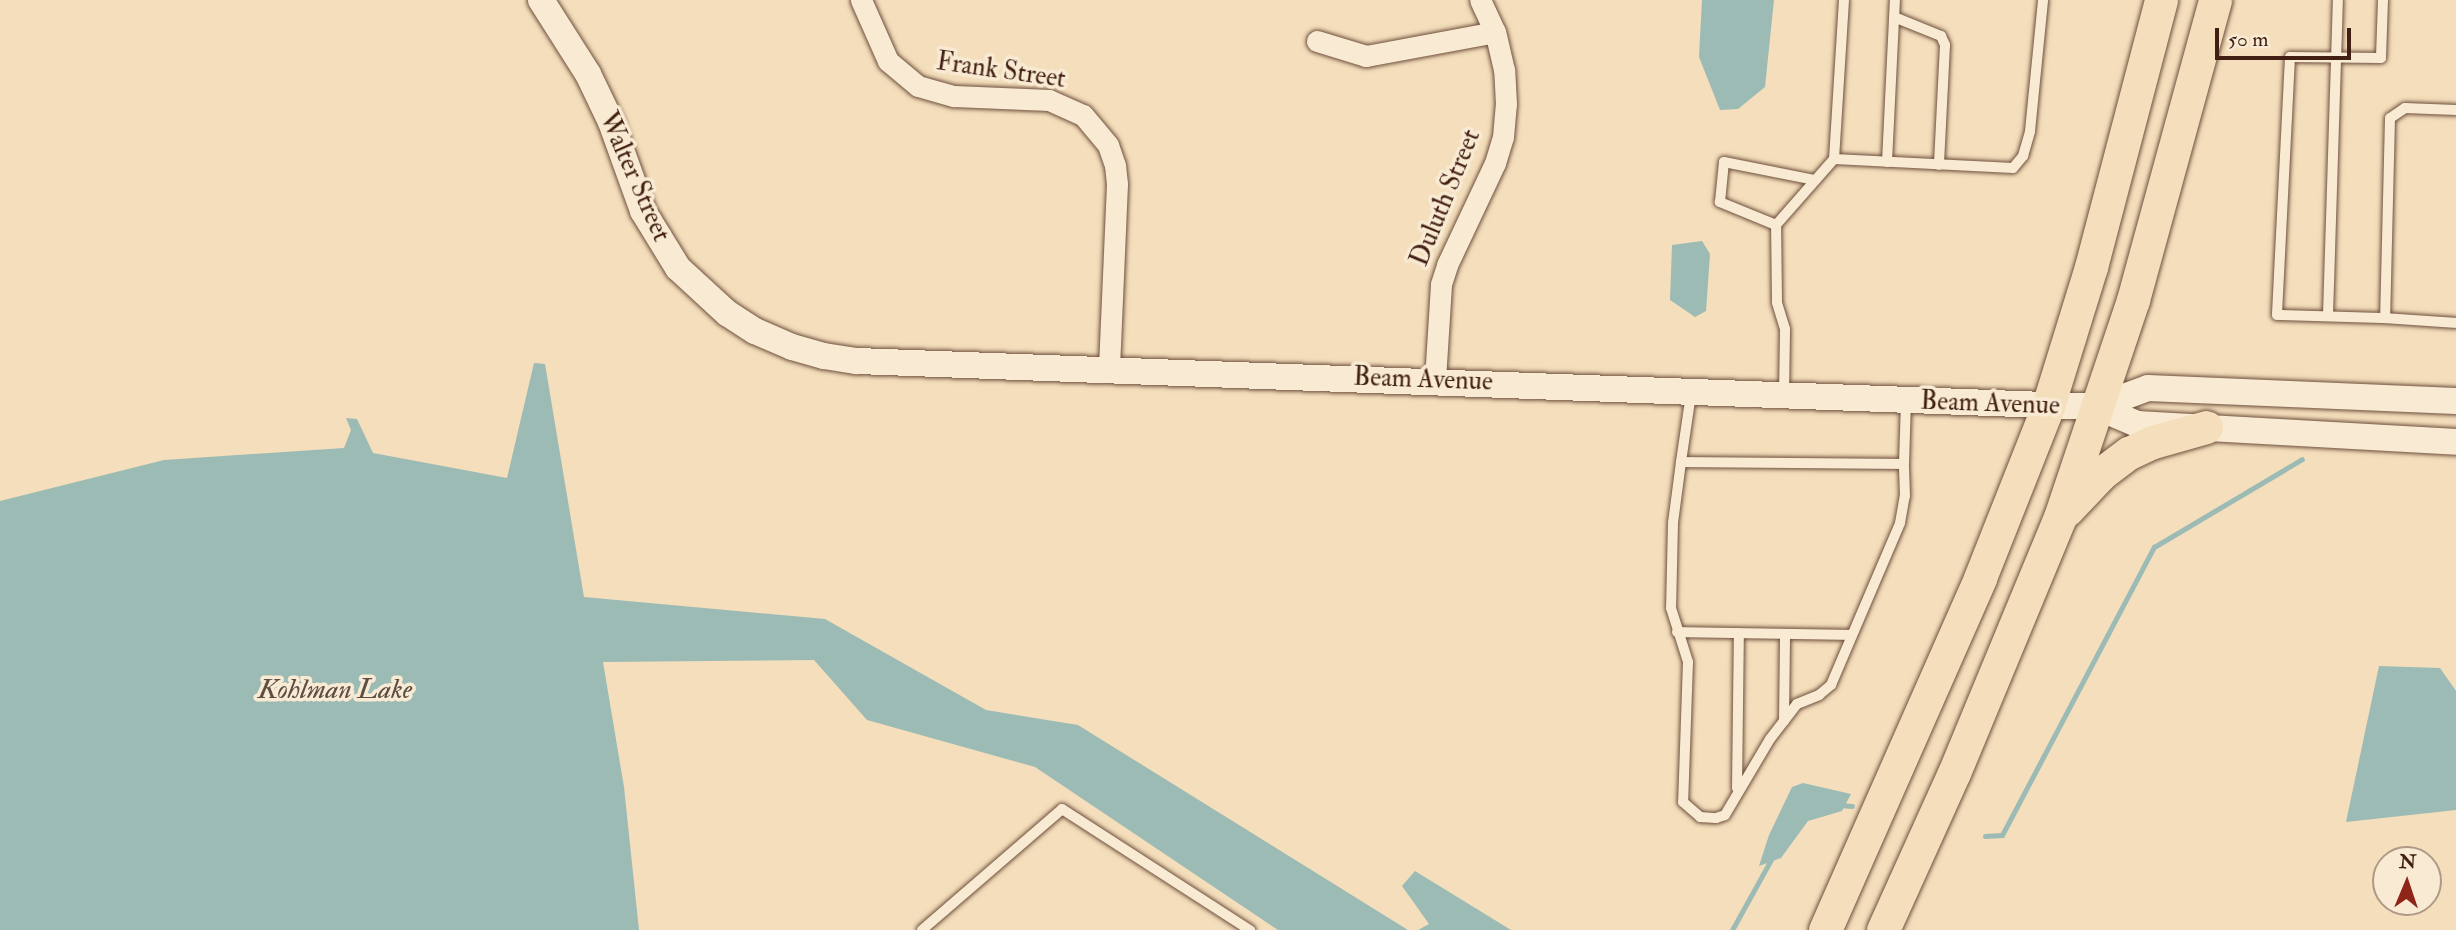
<!DOCTYPE html>
<html>
<head>
<meta charset="utf-8">
<style>
	body { margin:0 }
	#map { position:relative; width:2456px; height:930px; overflow:hidden; background:#f4debb; font-family:"IM FELL Double Pica",serif }
	div>[style] { position:absolute }
	[style*='--x'] { left:calc(var(--x)*1px); top:calc(var(--y)*1px); width:calc(var(--w)*1px); rotate:calc(var(--a)*1deg) }
	.water>* { inset:0; background:#9cbbb5 }
	.stream>* { height:5px; margin:-2.5px; padding:0 2.5px; transform-origin:2.5px; border-radius:2.5px; background:#9cbbb5 }
	.roads { filter:drop-shadow(0 0 2px #6e4f3d) drop-shadow(0 0 2px #6e4f3d) }
	.service>* { height:10px; margin:-5px; padding:0 5px; transform-origin:5px; border-radius:5px; background:#f8ead3 }
	.minor>* { height:21px; margin:-10.5px; padding:0 10.5px; transform-origin:10.5px; border-radius:10.5px; background:#f8ead3 }
	.tertiary>* { height:26px; margin:-13px; padding:0 13px; transform-origin:13px; border-radius:13px; background:#f8ead3 }
	.primary>* { height:33px; margin:-16.5px; padding:0 16.5px; transform-origin:16.5px; border-radius:16.5px; background:#f4debb }
	span { translate:-50% -50%; white-space:nowrap; text-align:center; line-height:1.15; -webkit-text-stroke:7px #f8ead3; paint-order:stroke }
	.street-label { font-size:26px; color:#421f13 }
	.water-label { font-size:28px; color:#5d4e44; font-style:italic }
	.north { position:absolute; left:2372px; top:846px; width:70px; height:70px; box-sizing:border-box; background:#f8ead3; border:2px solid #af9986; border-radius:50%; rotate:2deg; font-size:19px; font-weight:700; line-height:28px; text-align:center; color:#421f13 }
	.north::after { content:''; display:block; margin:auto; width:24px; height:32px; background:#8f2418; clip-path:polygon(50% 0,100% 100%,50% 72%,0 100%) }
	.scale { position:absolute; left:2215px; top:28px; width:136px; height:32px; box-sizing:border-box; border:4px solid #421f13; border-top:0; padding-left:9px; font-size:21px; line-height:24px; white-space:nowrap; color:#421f13; -webkit-text-stroke:5px #f8ead3; paint-order:stroke }
</style>
</head>
<body>
<div id="map">
	<div class="water">
		<i style="clip-path:polygon(1702px 0,1774px 0,1765px 87px,1738px 109px,1720px 110px,1699px 57px)"></i>
		<i style="clip-path:polygon(1702px 241px,1710px 254px,1706px 311px,1695px 317px,1670px 300px,1672px 245px)"></i>
		<i style="clip-path:polygon(534px 363px,545px 364px,584px 597px,825px 619px,986px 710px,1078px 725px,1408px 930px,1278px 930px,1035px 767px,867px 720px,814px 660px,603px 662px,624px 787px,639px 930px,0 930px,0 501px,164px 460px,344px 448px,351px 430px,346px 418px,357px 419px,373px 453px,507px 478px)"></i>
		<i style="clip-path:polygon(2379px 666px,2440px 668px,2456px 691px,2456px 810px,2346px 822px)"></i>
		<i style="clip-path:polygon(1803px 783px,1851px 794px,1842px 811px,1808px 821px,1781px 858px,1759px 866px,1769px 835px,1792px 787px)"></i>
		<i style="clip-path:polygon(1415px 871px,1511px 930px,1418px 930px,1429px 924px,1402px 886px)"></i>
	</div>
	<div class="stream">
		<i style="--x:1838;--y:805;--w:14;--a:4"></i>
		<i style="--x:1985;--y:836;--w:17;--a:-3"></i>
		<i style="--x:2002;--y:835;--w:326;--a:-62.2"></i>
		<i style="--x:2154;--y:547;--w:172;--a:-30.7"></i>
		<i style="--x:1732;--y:930;--w:85;--a:-61"></i>
	</div>
	<div class="roads">
		<div class="service">
			<i style="--x:2383;--y:0;--w:58;--a:92"></i>
			<i style="--x:2381;--y:58;--w:91;--a:-179.4"></i>
			<i style="--x:2290;--y:57;--w:258;--a:92.9"></i>
			<i style="--x:2277;--y:315;--w:108;--a:1.6"></i>
			<i style="--x:1894;--y:17;--w:51;--a:22"></i>
			<i style="--x:1941;--y:36;--w:10;--a:66"></i>
			<i style="--x:1945;--y:45;--w:120;--a:92.9"></i>
			<i style="--x:2456;--y:110;--w:51;--a:-177.8"></i>
			<i style="--x:2405;--y:108;--w:18;--a:146"></i>
			<i style="--x:2390;--y:118;--w:200;--a:91.4"></i>
			<i style="--x:2385;--y:318;--w:71;--a:4"></i>
			<i style="--x:1834;--y:159;--w:159;--a:-86.4"></i>
			<i style="--x:1887;--y:162;--w:162;--a:-87.2"></i>
			<i style="--x:1776;--y:225;--w:61;--a:-157.7"></i>
			<i style="--x:1720;--y:202;--w:40;--a:-84.3"></i>
			<i style="--x:1724;--y:162;--w:93;--a:11.2"></i>
			<i style="--x:2328;--y:315;--w:315;--a:-88.2"></i>
			<i style="--x:1691;--y:394;--w:69;--a:98.4"></i>
			<i style="--x:1681;--y:462;--w:223;--a:0.5"></i>
			<i style="--x:1904;--y:464;--w:62;--a:-88.2"></i>
			<i style="--x:1784;--y:395;--w:66;--a:-89.1"></i>
			<i style="--x:1785;--y:329;--w:28;--a:-107"></i>
			<i style="--x:1777;--y:302;--w:77;--a:-90.7"></i>
			<i style="--x:1776;--y:225;--w:88;--a:-48.7"></i>
			<i style="--x:1834;--y:159;--w:179;--a:2.9"></i>
			<i style="--x:2013;--y:168;--w:16;--a:-50"></i>
			<i style="--x:2023;--y:156;--w:26;--a:-74"></i>
			<i style="--x:2030;--y:131;--w:132;--a:-84.3"></i>
			<i style="--x:1681;--y:462;--w:62;--a:97.5"></i>
			<i style="--x:1673;--y:523;--w:85;--a:91.3"></i>
			<i style="--x:1671;--y:608;--w:57;--a:72.5"></i>
			<i style="--x:1688;--y:662;--w:140;--a:92"></i>
			<i style="--x:1683;--y:802;--w:23;--a:41"></i>
			<i style="--x:1700;--y:817;--w:16;--a:4"></i>
			<i style="--x:1716;--y:818;--w:9;--a:-18"></i>
			<i style="--x:1725;--y:815;--w:88;--a:-59.4"></i>
			<i style="--x:1770;--y:739;--w:44;--a:-52.4"></i>
			<i style="--x:1797;--y:704;--w:24;--a:-22"></i>
			<i style="--x:1819;--y:695;--w:16;--a:-40"></i>
			<i style="--x:1831;--y:685;--w:176;--a:-66.9"></i>
			<i style="--x:1900;--y:523;--w:27;--a:-80"></i>
			<i style="--x:1905;--y:496;--w:32;--a:-92"></i>
			<i style="--x:1677;--y:632;--w:174;--a:1"></i>
			<i style="--x:1784;--y:721;--w:87;--a:-89.3"></i>
			<i style="--x:1737;--y:788;--w:155;--a:-89.3"></i>
			<i style="--x:922;--y:930;--w:185;--a:-40.8"></i>
			<i style="--x:1062;--y:809;--w:224;--a:32.8"></i>
		</div>
		<div class="minor">
			<i style="--x:861;--y:0;--w:67;--a:66.1"></i>
			<i style="--x:888;--y:61;--w:39;--a:40"></i>
			<i style="--x:918;--y:86;--w:37;--a:16"></i>
			<i style="--x:954;--y:96;--w:95;--a:2.4"></i>
			<i style="--x:1049;--y:100;--w:37;--a:24"></i>
			<i style="--x:1083;--y:115;--w:39;--a:50"></i>
			<i style="--x:1108;--y:145;--w:21;--a:71"></i>
			<i style="--x:1115;--y:165;--w:19;--a:84"></i>
			<i style="--x:1117;--y:184;--w:186;--a:92.5"></i>
			<i style="--x:1317;--y:41;--w:51;--a:17"></i>
			<i style="--x:1366;--y:56;--w:131;--a:-10.5"></i>
			<i style="--x:1435;--y:380;--w:96;--a:-86.4"></i>
			<i style="--x:1441;--y:284;--w:20;--a:-72"></i>
			<i style="--x:1447;--y:265;--w:113;--a:-64.8"></i>
			<i style="--x:1495;--y:163;--w:27;--a:-73"></i>
			<i style="--x:1503;--y:137;--w:33;--a:-85"></i>
			<i style="--x:1506;--y:104;--w:34;--a:-93"></i>
			<i style="--x:1504;--y:70;--w:39;--a:-103"></i>
			<i style="--x:1495;--y:32;--w:35;--a:-115"></i>
		</div>
		<div class="tertiary">
			<i style="--x:541;--y:0;--w:88;--a:57.6"></i>
			<i style="--x:588;--y:74;--w:53;--a:64.4"></i>
			<i style="--x:611;--y:122;--w:95;--a:70.2"></i>
			<i style="--x:643;--y:211;--w:67;--a:58.4"></i>
			<i style="--x:678;--y:268;--w:67;--a:42.6"></i>
			<i style="--x:727;--y:313;--w:33;--a:33"></i>
			<i style="--x:755;--y:331;--w:40;--a:23.4"></i>
			<i style="--x:792;--y:347;--w:33;--a:16"></i>
			<i style="--x:824;--y:356;--w:33;--a:9"></i>
			<i style="--x:857;--y:361;--w:1241;--a:2.12"></i>
			<i style="--x:2097;--y:407;--w:43;--a:23"></i>
			<i style="--x:2137;--y:424;--w:320;--a:3.2"></i>
			<i style="--x:2097;--y:407;--w:54;--a:-20.4"></i>
			<i style="--x:2148;--y:388;--w:308;--a:2.4"></i>
		</div>
		<div class="primary">
			<i style="--x:2067;--y:510;--w:51;--a:-46.6"></i>
			<i style="--x:2102;--y:473;--w:34;--a:-37"></i>
			<i style="--x:2129;--y:453;--w:26;--a:-25"></i>
			<i style="--x:2153;--y:442;--w:55;--a:-15.8"></i>
			<i style="--x:1825;--y:930;--w:385;--a:-66.2"></i>
			<i style="--x:1980;--y:578;--w:185;--a:-68.4"></i>
			<i style="--x:2048;--y:406;--w:145;--a:-72.8"></i>
			<i style="--x:2091;--y:267;--w:276;--a:-75.3"></i>
			<i style="--x:1883;--y:930;--w:172;--a:-65.7"></i>
			<i style="--x:1954;--y:773;--w:277;--a:-67.5"></i>
			<i style="--x:2060;--y:517;--w:229;--a:-71.4"></i>
			<i style="--x:2133;--y:300;--w:311;--a:-74.7"></i>
		</div>
	</div>
	<div class="street-label">
		<span style="left:1001px;top:71px;rotate:8deg">Frank Street</span>
		<span style="left:634px;top:177px;rotate:66deg">Walter Street</span>
		<span style="left:1446px;top:198px;rotate:-68deg">Duluth Street</span>
		<span style="left:1423px;top:380px;rotate:2deg">Beam Avenue</span>
		<span style="left:1990px;top:404px;rotate:2deg">Beam Avenue</span>
	</div>
	<div class="water-label">
		<span style="left:335px;top:690px">Kohlman Lake</span>
	</div>
	<div class="north">N</div>
	<div class="scale">50 m</div>
</div>
</body>
</html>
